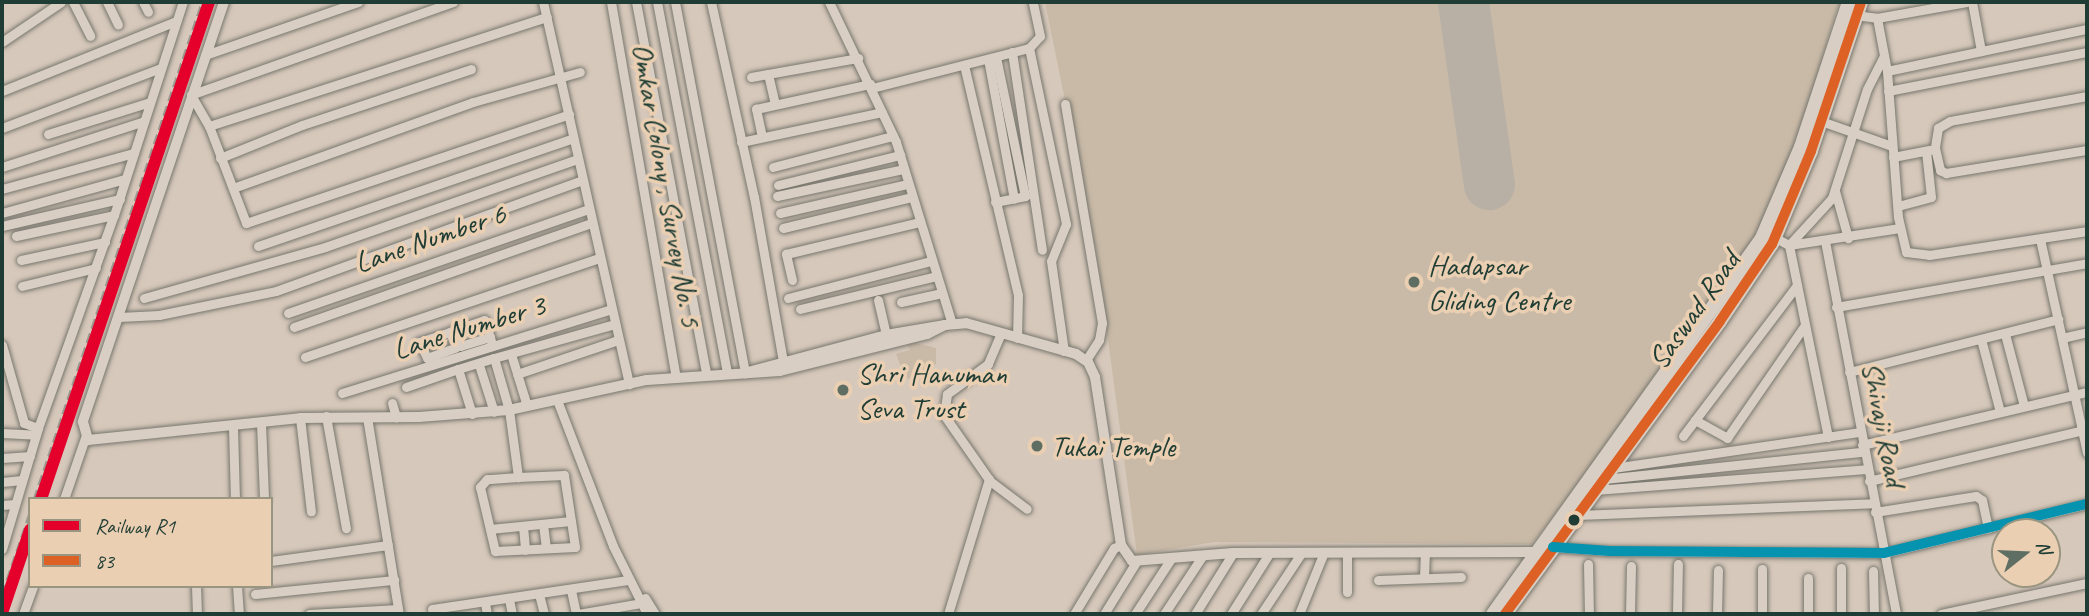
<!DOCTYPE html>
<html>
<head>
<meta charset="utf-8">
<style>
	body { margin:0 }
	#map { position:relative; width:2089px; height:616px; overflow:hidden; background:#d6c8ba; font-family:Caveat,sans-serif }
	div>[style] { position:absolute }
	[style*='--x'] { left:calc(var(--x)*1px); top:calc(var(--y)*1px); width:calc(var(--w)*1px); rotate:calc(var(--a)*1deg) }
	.green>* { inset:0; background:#c9baa7 }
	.runway>* { height:51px; margin:-25.5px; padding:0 25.5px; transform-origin:25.5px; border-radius:25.5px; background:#b8b0a5 }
	.roads { filter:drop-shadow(0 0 2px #77766e) drop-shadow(0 0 2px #77766e) }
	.minor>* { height:9px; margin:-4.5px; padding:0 4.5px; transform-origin:4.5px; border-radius:4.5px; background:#d8cec3 }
	.tertiary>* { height:10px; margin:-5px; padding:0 5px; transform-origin:5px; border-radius:5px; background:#d8cec3 }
	.trunk>* { height:14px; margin:-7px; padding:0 7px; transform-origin:7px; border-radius:7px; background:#d8cec3 }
	.rail>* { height:2.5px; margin-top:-1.25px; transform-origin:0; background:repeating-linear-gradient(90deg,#9b9890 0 10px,transparent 0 15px) }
	.bus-1>* { height:10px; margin:-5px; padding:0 5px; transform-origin:5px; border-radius:5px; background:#dd6124 }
	.bus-2>* { height:10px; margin:-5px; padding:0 5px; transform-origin:5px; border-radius:5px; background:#0693af }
	.rail-1>* { height:12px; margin:-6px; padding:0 6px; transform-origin:6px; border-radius:6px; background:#e4002b }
	.dots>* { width:19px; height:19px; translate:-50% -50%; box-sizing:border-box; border:4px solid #ebcfb2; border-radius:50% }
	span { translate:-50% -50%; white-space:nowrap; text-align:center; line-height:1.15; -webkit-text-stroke:7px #ebcfb2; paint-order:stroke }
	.street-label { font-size:30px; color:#1f3d34 }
	.poi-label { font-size:30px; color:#1f3d34 }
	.left { translate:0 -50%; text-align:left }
	.frame { position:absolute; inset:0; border:4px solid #1f3d34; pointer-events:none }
	.legend { position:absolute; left:28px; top:497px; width:245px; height:91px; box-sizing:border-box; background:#ebcfb2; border:2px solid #999580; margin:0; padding:9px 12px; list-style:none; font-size:21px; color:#1f3d34 }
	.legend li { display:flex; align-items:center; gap:14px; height:35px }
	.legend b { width:35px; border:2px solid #999580 }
	.north { position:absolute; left:1991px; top:518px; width:70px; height:70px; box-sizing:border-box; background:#ebcfb2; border:2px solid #999580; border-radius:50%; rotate:72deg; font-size:19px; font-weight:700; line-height:28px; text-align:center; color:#1f3d34 }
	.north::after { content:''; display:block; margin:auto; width:24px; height:32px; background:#5f6e63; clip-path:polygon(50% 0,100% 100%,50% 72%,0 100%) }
</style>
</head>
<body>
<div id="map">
	<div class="green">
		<i style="clip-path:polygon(1045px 2px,1839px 2px,1796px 147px,1767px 214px,1713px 307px,1532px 544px,1214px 542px,1137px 555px,1097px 258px)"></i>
		<i style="clip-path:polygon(912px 342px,936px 348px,936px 364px,913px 381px,905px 377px,896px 354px,910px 350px,907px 343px)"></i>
	</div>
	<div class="runway">
		<i style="--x:1463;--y:2;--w:184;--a:81.9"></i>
	</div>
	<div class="roads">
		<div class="minor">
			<i style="--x:73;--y:2;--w:38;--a:63"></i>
			<i style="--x:107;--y:2;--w:25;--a:64"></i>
			<i style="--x:143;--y:2;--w:11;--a:63"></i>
			<i style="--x:453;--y:2;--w:278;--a:160.5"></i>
			<i style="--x:191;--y:95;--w:36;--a:60"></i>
			<i style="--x:209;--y:126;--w:104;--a:69.1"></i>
			<i style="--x:246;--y:223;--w:341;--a:-18.6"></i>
			<i style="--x:543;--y:2;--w:392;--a:77.3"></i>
			<i style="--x:611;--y:2;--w:381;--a:80.2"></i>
			<i style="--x:636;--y:2;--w:379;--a:79.3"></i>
			<i style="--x:657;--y:2;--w:378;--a:79.3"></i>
			<i style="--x:675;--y:2;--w:378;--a:79.3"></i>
			<i style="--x:711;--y:2;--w:200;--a:77.6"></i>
			<i style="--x:754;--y:197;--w:173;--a:80"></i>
			<i style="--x:829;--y:2;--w:155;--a:64.4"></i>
			<i style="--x:896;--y:142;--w:190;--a:72.9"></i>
			<i style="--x:1972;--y:2;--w:50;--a:79.6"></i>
			<i style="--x:1854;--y:15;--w:23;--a:7"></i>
			<i style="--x:1877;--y:18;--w:54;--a:79.3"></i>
			<i style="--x:1887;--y:71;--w:146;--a:85.7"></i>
			<i style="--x:1898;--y:217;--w:36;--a:77"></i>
			<i style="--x:1906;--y:252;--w:23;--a:7"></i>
			<i style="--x:1929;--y:255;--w:160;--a:-8.6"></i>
			<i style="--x:1877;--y:18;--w:91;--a:-10.1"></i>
			<i style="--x:2;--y:42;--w:71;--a:-34.1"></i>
			<i style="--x:1029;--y:48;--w:180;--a:78.1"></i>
			<i style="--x:1066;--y:224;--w:40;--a:112"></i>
			<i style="--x:1051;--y:261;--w:91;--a:81.8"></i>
			<i style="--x:1012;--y:52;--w:200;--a:81.4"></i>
			<i style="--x:205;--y:55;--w:162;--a:-19.1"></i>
			<i style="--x:988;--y:59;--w:142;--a:79.5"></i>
			<i style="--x:964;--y:65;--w:236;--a:76.8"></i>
			<i style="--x:1018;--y:295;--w:43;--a:91.3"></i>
			<i style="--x:1887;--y:71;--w:204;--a:-11.9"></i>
			<i style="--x:768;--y:74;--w:31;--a:77"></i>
			<i style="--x:751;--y:77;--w:109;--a:-10.1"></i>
			<i style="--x:872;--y:88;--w:162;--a:-14.3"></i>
			<i style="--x:1029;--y:48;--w:16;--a:-47"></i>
			<i style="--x:1040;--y:36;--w:35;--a:-102"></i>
			<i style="--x:2;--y:91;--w:188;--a:-21.9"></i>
			<i style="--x:1888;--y:91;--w:203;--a:-11.1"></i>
			<i style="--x:2087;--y:96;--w:139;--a:169.7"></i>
			<i style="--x:1950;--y:121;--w:14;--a:150"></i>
			<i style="--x:1938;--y:128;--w:20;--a:99"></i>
			<i style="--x:1935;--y:148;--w:23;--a:77"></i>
			<i style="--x:1940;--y:170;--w:7;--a:27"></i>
			<i style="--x:1946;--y:173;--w:143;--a:-9.3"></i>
			<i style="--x:1065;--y:104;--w:222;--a:80.4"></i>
			<i style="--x:1102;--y:323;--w:17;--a:100"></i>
			<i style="--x:1099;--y:340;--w:24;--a:123"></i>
			<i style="--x:1821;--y:121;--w:75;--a:19.4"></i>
			<i style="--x:209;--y:126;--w:355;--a:-17.9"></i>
			<i style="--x:2;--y:128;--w:170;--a:-20.7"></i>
			<i style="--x:48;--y:134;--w:107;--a:-17.4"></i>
			<i style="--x:762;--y:137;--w:29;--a:-102"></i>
			<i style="--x:756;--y:109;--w:117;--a:-12.4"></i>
			<i style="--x:741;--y:142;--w:144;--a:-12"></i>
			<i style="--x:1893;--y:157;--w:38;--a:-11"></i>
			<i style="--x:220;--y:158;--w:88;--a:-21.9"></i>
			<i style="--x:302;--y:125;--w:178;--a:-18.3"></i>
			<i style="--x:2;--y:167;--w:149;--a:-17.9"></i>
			<i style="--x:773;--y:167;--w:124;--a:-14.5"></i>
			<i style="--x:778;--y:185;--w:126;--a:-13.8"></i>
			<i style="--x:233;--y:188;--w:255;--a:-19.7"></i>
			<i style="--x:473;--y:102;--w:111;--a:-15.7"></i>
			<i style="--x:2;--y:189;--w:137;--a:-15.3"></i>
			<i style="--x:1835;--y:191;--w:49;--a:74.5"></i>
			<i style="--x:777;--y:196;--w:130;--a:-12"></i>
			<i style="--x:995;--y:202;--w:31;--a:-11"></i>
			<i style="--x:1025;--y:196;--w:142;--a:-101.8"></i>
			<i style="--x:1898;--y:206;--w:34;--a:-15"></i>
			<i style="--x:1931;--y:197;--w:46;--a:-96.2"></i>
			<i style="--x:2;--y:213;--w:128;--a:-15.5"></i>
			<i style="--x:780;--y:213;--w:131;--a:-12.8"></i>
			<i style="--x:2;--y:226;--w:121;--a:-12.9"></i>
			<i style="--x:783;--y:228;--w:133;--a:-13.5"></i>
			<i style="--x:16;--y:236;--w:100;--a:-12.1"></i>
			<i style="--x:1772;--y:236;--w:19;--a:28"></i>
			<i style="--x:1789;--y:245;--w:112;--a:-8.7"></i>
			<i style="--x:2040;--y:239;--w:219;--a:77.6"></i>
			<i style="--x:1825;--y:241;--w:380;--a:79.2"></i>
			<i style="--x:258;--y:246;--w:333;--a:-18.9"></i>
			<i style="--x:21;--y:260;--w:86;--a:-12.1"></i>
			<i style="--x:792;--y:280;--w:27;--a:-103"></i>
			<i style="--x:786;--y:254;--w:137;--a:-13.5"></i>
			<i style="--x:22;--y:286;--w:76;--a:-13.7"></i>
			<i style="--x:144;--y:298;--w:188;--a:-15.7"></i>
			<i style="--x:325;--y:247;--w:268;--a:-19.2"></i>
			<i style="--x:788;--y:298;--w:148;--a:-14.5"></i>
			<i style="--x:878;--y:300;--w:36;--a:77"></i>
			<i style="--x:901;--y:302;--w:42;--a:-12.4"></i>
			<i style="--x:1836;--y:307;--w:255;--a:-9.9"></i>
			<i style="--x:800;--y:309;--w:140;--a:-13.6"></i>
			<i style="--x:288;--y:313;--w:318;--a:-19.1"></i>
			<i style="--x:119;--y:317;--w:40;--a:-2.9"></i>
			<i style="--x:159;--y:315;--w:119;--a:-11.6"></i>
			<i style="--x:276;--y:291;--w:326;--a:-19.9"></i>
			<i style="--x:294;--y:327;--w:315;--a:-19.3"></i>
			<i style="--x:1001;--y:333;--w:34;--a:113"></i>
			<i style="--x:988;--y:364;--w:51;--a:143.8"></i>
			<i style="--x:947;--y:394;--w:21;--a:98"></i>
			<i style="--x:944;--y:415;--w:80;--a:55.1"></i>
			<i style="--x:990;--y:481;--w:46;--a:37.1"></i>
			<i style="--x:2005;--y:334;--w:74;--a:75.2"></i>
			<i style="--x:490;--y:337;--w:31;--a:163"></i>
			<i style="--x:460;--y:346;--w:17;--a:-111"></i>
			<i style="--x:454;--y:330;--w:32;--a:-18"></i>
			<i style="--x:484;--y:320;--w:2;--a:63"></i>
			<i style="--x:485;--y:322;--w:16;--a:72"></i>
			<i style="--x:490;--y:337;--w:8;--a:76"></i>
			<i style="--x:2062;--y:338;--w:26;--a:-13"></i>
			<i style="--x:1981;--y:339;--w:75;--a:75.4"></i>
			<i style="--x:453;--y:340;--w:9;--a:-111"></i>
			<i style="--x:450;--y:332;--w:33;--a:162"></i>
			<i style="--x:419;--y:342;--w:18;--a:63"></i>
			<i style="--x:427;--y:358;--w:30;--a:-20"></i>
			<i style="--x:2;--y:345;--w:81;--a:74.2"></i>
			<i style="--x:24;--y:423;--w:15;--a:20"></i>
			<i style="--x:38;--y:428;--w:226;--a:-70.4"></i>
			<i style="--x:114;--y:215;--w:224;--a:-72.1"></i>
			<i style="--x:511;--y:354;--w:54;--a:72.9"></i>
			<i style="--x:305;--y:357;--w:310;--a:-18.6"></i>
			<i style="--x:494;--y:358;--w:126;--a:-15.7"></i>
			<i style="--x:480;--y:368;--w:46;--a:72.3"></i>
			<i style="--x:1849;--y:372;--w:216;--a:-14.2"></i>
			<i style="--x:517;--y:374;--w:107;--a:-18.6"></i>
			<i style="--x:406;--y:387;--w:55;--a:-19.1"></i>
			<i style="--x:342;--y:393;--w:282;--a:-17.3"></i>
			<i style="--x:557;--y:400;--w:156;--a:69"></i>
			<i style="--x:613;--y:546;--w:76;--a:63.4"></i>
			<i style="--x:392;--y:403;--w:15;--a:74"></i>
			<i style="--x:472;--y:414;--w:47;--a:-107.3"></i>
			<i style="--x:458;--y:369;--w:38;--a:-17"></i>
			<i style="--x:494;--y:358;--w:54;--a:73.9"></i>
			<i style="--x:509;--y:410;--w:68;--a:82.3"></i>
			<i style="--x:518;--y:477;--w:31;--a:176"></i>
			<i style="--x:487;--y:479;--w:11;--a:131"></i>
			<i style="--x:480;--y:487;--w:66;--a:76.8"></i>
			<i style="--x:495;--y:551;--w:80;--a:-2.9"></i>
			<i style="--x:575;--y:547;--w:73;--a:-98.7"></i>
			<i style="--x:564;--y:475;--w:46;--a:177.5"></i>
			<i style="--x:326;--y:416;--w:114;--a:79.9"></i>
			<i style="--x:367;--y:417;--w:200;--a:80.8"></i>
			<i style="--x:300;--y:418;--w:94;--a:83.3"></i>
			<i style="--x:1695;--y:420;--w:37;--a:29"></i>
			<i style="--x:1727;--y:438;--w:137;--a:-55.4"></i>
			<i style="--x:261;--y:423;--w:76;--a:87.7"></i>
			<i style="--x:233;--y:428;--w:71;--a:88.4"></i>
			<i style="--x:2;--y:433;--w:34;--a:3"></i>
			<i style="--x:1683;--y:436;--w:189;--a:-52.9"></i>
			<i style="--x:1828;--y:437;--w:196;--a:-101.5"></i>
			<i style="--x:1789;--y:245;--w:64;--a:-47.5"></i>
			<i style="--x:1832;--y:198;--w:114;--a:-72.2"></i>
			<i style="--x:1867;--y:89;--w:36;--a:-63"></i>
			<i style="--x:1862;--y:445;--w:231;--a:-13.3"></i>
			<i style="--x:2;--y:458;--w:28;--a:-4"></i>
			<i style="--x:1613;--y:468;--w:250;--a:-8.3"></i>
			<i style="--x:1604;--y:479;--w:260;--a:-6"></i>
			<i style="--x:1869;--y:481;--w:220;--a:-13.4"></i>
			<i style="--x:2;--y:482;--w:20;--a:-6"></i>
			<i style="--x:1595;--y:490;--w:272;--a:-4.4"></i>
			<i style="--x:64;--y:499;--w:65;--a:-71"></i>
			<i style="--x:2;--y:505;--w:13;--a:-4"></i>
			<i style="--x:1875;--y:512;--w:102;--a:-9"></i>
			<i style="--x:1976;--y:496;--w:7;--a:34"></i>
			<i style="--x:1982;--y:500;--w:29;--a:78"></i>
			<i style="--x:1578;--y:515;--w:295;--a:-2.3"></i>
			<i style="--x:543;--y:524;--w:24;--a:83"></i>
			<i style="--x:523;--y:526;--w:24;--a:85"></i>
			<i style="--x:490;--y:529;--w:81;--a:-5.6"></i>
			<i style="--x:1553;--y:547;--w:56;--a:4.1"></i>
			<i style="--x:1609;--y:551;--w:275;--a:0.4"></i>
			<i style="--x:1884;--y:553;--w:209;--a:-13.6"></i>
			<i style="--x:2;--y:549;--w:126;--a:-73.4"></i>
			<i style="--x:271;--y:561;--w:118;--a:-7.8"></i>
			<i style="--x:1588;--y:564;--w:50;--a:88.9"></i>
			<i style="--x:1841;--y:568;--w:46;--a:90"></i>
			<i style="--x:1762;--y:569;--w:45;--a:90"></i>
			<i style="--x:1873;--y:571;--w:43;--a:88.7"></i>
			<i style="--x:1424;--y:578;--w:26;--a:-88"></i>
			<i style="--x:1808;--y:578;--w:36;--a:90"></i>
			<i style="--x:1378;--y:580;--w:83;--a:-2.1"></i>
			<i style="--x:196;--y:586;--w:28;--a:88"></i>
			<i style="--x:237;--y:586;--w:28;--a:86"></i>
			<i style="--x:571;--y:590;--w:25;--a:78"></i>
			<i style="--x:1347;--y:592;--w:40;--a:-90"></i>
			<i style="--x:255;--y:594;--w:140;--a:-5.8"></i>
			<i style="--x:539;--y:594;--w:21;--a:76"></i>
			<i style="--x:645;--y:598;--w:19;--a:58"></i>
			<i style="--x:509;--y:599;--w:15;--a:79"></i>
			<i style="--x:485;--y:603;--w:11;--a:80"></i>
			<i style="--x:432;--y:609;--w:198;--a:-8.4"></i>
			<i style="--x:23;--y:614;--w:30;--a:-70"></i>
			<i style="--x:309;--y:614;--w:89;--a:-3.2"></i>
			<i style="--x:578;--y:614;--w:65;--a:-9.8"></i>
			<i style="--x:948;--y:614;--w:141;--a:-73.1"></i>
			<i style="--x:1074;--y:614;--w:77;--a:-58.8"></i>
			<i style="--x:1114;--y:548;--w:8;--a:-23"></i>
			<i style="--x:1104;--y:614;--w:61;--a:-58.4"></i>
			<i style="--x:1135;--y:614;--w:68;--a:-57"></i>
			<i style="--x:1164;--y:614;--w:71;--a:-56.5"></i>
			<i style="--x:1195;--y:614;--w:72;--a:-58.1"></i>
			<i style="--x:1231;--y:614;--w:73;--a:-57.8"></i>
			<i style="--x:1261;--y:614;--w:74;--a:-56.5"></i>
			<i style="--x:1299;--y:614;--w:67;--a:-68"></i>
			<i style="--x:1630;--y:614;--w:48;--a:-88.8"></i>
			<i style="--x:1677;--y:614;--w:50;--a:-88.9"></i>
			<i style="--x:1717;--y:614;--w:44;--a:-88.7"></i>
			<i style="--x:1941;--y:614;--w:149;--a:-12"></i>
		</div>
		<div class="tertiary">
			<i style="--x:224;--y:2;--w:443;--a:108.6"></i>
			<i style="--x:83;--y:422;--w:19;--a:74"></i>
			<i style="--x:88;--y:440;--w:213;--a:-5.9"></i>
			<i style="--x:300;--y:418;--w:119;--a:-0.5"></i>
			<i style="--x:419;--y:417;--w:90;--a:-4.4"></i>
			<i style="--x:509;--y:410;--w:141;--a:-12.3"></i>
			<i style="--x:647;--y:380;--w:133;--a:-3.9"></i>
			<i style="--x:780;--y:371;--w:152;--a:-14.1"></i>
			<i style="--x:927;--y:334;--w:20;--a:-27"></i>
			<i style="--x:945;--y:325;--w:21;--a:-5"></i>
			<i style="--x:966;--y:323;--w:114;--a:15.7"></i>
			<i style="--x:1076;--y:354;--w:14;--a:34"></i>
			<i style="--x:1088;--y:362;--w:17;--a:65"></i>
			<i style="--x:1095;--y:377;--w:170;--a:81.2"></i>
			<i style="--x:1121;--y:545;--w:19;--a:55"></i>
			<i style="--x:1132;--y:561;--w:101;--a:-4.5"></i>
			<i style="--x:1233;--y:553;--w:303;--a:-0.2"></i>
			<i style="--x:748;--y:372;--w:143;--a:-15"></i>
			<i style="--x:886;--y:335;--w:60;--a:-9.6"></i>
		</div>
		<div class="trunk">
			<i style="--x:1493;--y:614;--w:462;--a:-54.4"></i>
			<i style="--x:1762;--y:238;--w:99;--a:-66.8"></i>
			<i style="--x:1801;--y:147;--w:153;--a:-71.7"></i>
			<i style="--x:1505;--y:614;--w:363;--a:-53.7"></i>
			<i style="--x:1720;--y:321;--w:93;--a:-56"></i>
			<i style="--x:1772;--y:244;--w:101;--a:-67.2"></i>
			<i style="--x:1811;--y:151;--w:157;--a:-71.4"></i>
		</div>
	</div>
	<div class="rail">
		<i style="--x:34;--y:499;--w:525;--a:-71.32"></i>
		<i style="--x:2;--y:594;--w:87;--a:-71.1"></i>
	</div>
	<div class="bus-1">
		<i style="--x:1505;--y:614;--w:363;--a:-53.7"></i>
		<i style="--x:1720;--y:321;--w:93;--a:-56"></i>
		<i style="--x:1772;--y:244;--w:101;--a:-67.2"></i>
		<i style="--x:1811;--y:151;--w:157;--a:-71.4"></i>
	</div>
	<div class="bus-2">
		<i style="--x:1553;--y:547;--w:56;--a:4.1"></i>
		<i style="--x:1609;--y:551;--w:275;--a:0.4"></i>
		<i style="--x:1884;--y:553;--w:209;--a:-13.6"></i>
	</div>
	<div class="rail-1">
		<i style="--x:41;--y:499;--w:525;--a:-71.32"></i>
		<i style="--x:2;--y:613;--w:88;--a:-71.4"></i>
	</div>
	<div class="dots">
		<i style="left:1414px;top:282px;background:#5f6e63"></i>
		<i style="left:843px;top:390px;background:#5f6e63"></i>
		<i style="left:1037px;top:446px;background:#5f6e63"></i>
		<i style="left:1574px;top:520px;background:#1f3d34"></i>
	</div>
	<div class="street-label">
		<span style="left:667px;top:185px;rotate:80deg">Omkar Colony , Survey No. 5</span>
		<span style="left:430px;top:238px;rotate:-19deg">Lane Number 6</span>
		<span style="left:1694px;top:310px;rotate:-55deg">Saswad Road</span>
		<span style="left:469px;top:327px;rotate:-17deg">Lane Number 3</span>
		<span style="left:1884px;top:424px;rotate:79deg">Shivaji Road</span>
	</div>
	<div class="poi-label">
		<span class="left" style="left:1428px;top:282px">Hadapsar<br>Gliding Centre</span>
		<span class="left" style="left:857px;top:390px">Shri Hanuman<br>Seva Trust</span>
		<span class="left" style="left:1051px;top:446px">Tukai Temple</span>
	</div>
	<div class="frame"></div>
	<ul class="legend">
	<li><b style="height:9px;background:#e4002b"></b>Railway R1</li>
	<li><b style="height:9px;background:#dd6124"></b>83</li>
	</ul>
	<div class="north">N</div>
</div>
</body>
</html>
